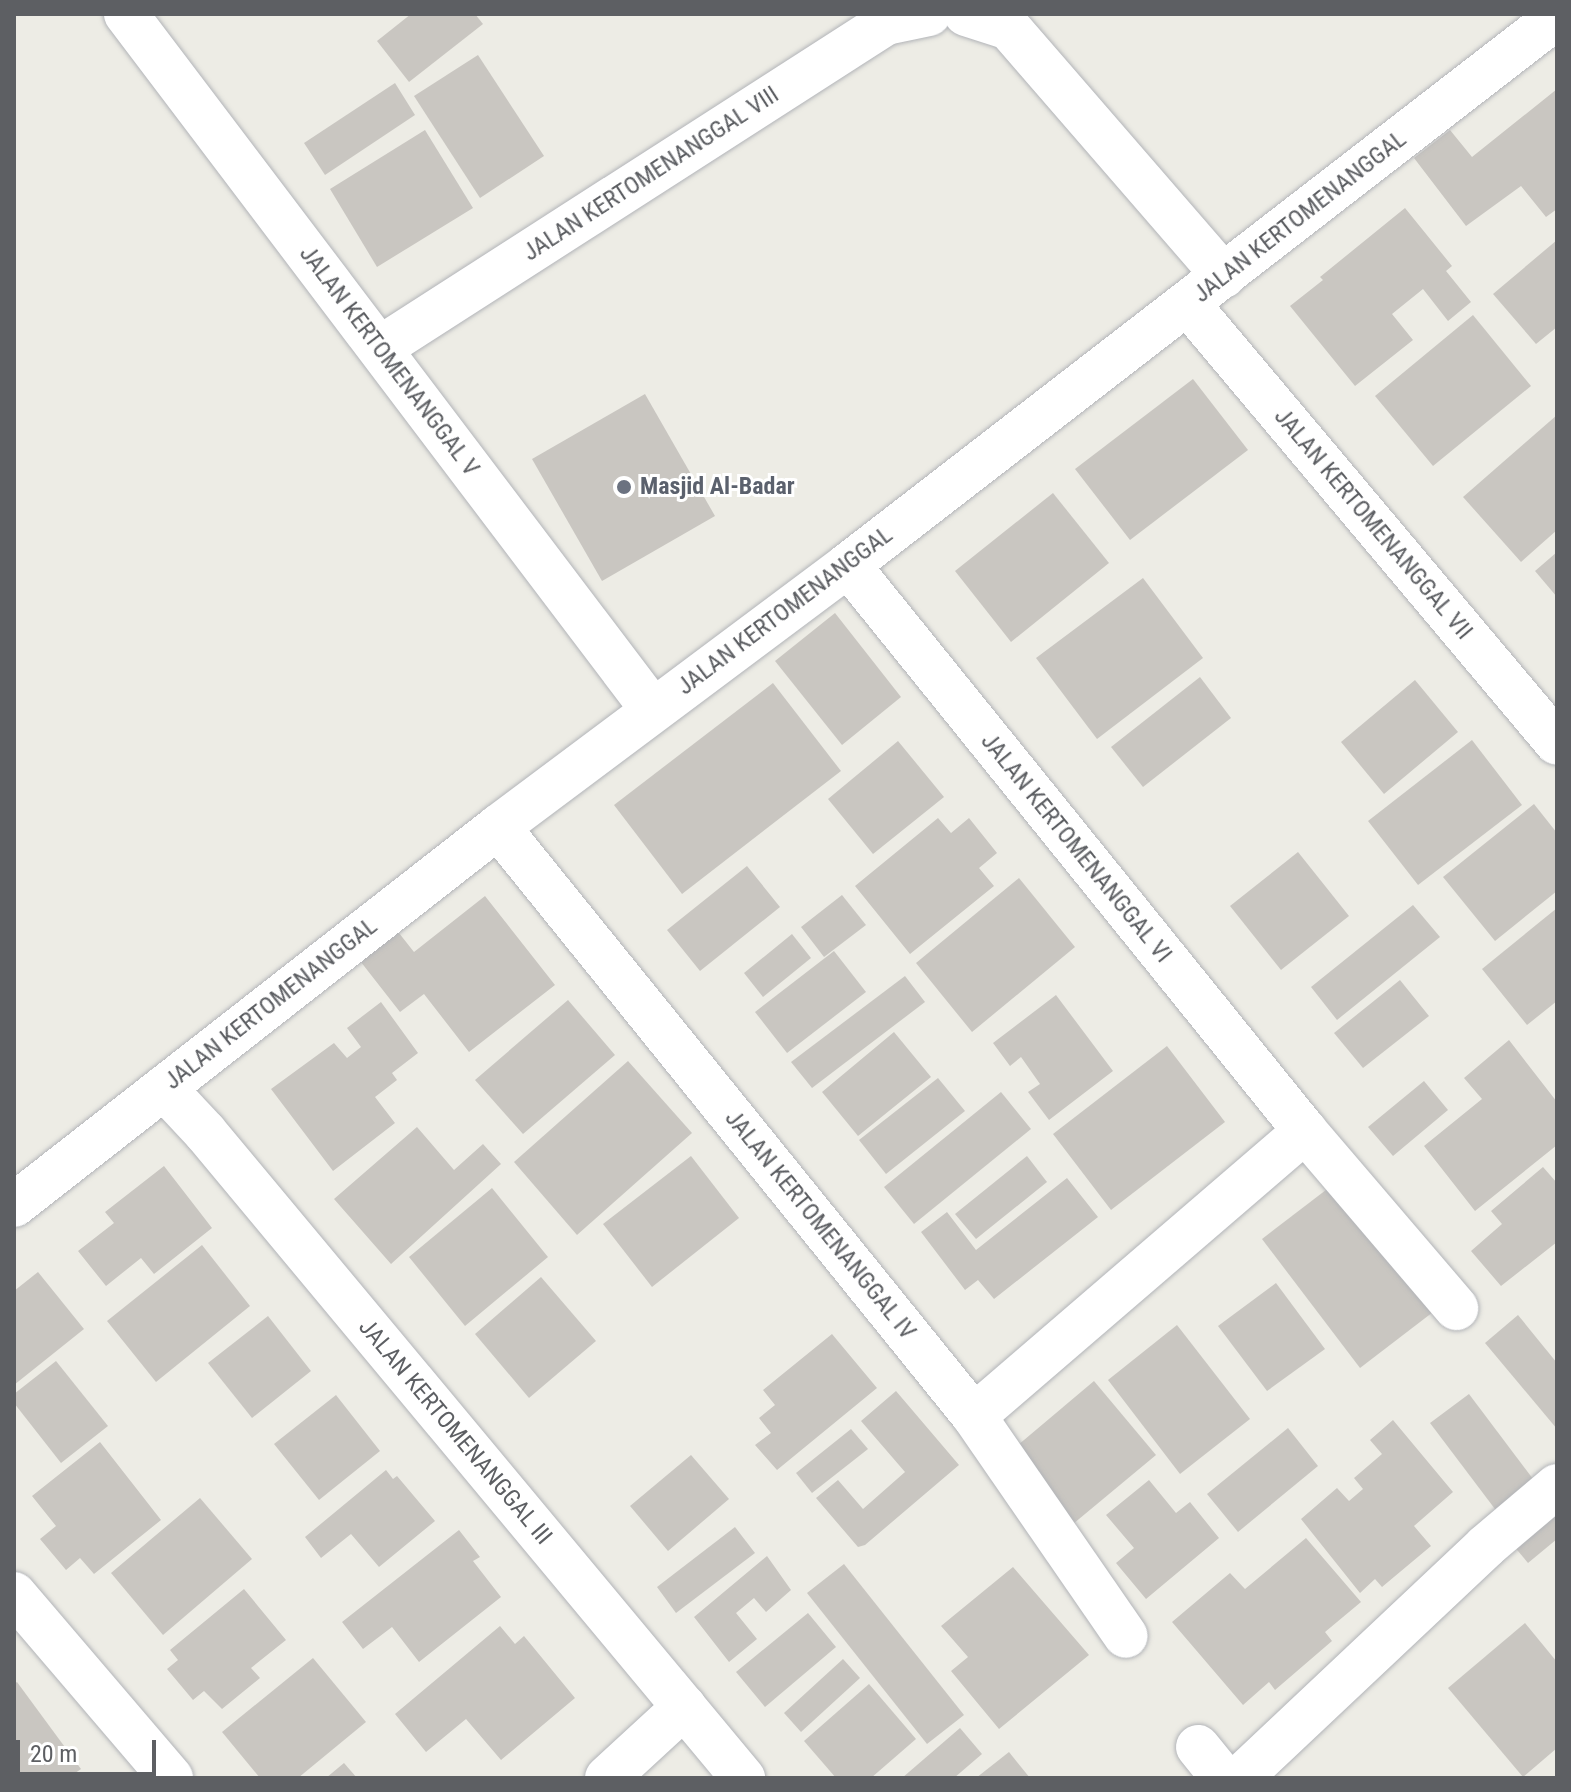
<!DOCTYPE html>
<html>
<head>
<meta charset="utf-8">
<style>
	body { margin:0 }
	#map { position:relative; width:1571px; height:1792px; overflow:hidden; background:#edece5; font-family:"Roboto Condensed",sans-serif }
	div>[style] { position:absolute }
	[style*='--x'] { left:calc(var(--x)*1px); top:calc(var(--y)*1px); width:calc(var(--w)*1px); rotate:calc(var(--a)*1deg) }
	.building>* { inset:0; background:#c9c6c1 }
	.roads { filter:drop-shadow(0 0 2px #b2b4b8) drop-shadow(0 0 2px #b2b4b8) }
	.minor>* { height:44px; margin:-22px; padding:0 22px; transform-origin:22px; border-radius:22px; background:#fff }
	.dots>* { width:22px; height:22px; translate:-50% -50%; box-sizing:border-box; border:4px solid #fff; border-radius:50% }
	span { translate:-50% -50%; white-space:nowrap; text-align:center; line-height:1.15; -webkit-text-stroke:6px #fff; paint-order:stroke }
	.street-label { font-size:24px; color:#5d5f63 }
	.worship-label { font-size:24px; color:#5b616d; font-weight:700 }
	.left { translate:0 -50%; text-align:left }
	.frame { position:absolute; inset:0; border:16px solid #5d5f63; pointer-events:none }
	.scale { position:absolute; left:16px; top:1740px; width:140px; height:36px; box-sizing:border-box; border:4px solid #5d5f63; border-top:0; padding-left:10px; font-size:24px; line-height:28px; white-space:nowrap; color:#5d5f63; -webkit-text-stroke:6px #fff; paint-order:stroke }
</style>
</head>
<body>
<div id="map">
	<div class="building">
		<i style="clip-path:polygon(411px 14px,475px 14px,483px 24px,409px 82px,377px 41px)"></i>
		<i style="clip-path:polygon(478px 55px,544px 156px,480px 198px,414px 96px)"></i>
		<i style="clip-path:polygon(395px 83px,415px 115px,325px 175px,304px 143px)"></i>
		<i style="clip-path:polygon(1557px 89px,1557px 209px,1546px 217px,1521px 186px,1466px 226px,1414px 158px,1450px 130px,1472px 157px)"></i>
		<i style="clip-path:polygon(425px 130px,473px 208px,377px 267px,330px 189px)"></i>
		<i style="clip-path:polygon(1405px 208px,1452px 266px,1446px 271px,1471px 302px,1448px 321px,1423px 289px,1392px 314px,1413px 340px,1355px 386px,1290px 306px,1323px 280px,1320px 277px)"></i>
		<i style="clip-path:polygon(1557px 240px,1557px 327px,1536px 344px,1493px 294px)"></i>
		<i style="clip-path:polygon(1473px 315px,1531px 386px,1433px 466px,1375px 396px)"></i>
		<i style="clip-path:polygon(1193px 379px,1248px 450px,1130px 540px,1075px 469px)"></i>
		<i style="clip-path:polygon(645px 394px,715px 516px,602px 581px,532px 459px)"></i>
		<i style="clip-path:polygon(1557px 415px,1557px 530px,1521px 562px,1463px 497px)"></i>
		<i style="clip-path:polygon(1053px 493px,1109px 563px,1011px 642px,955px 571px)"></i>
		<i style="clip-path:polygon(1557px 552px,1557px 597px,1535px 571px)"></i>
		<i style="clip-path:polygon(1143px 578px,1203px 658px,1097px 739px,1036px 658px)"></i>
		<i style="clip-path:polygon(835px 613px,901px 697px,842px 745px,775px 661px)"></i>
		<i style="clip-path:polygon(1200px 677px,1231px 718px,1143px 787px,1111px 747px)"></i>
		<i style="clip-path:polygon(1415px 680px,1458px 732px,1384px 794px,1341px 742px)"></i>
		<i style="clip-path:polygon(773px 683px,841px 771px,682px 894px,614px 805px)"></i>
		<i style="clip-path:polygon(1472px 740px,1522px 805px,1418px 885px,1368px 821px)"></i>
		<i style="clip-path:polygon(898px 741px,944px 797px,873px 854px,828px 799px)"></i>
		<i style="clip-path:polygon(1534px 804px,1557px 833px,1557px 891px,1495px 941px,1443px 877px)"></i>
		<i style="clip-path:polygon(938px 818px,951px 833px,969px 818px,997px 853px,979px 868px,994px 886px,910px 954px,855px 886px)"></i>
		<i style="clip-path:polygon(1298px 852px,1349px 916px,1281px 970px,1230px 906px)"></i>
		<i style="clip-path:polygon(747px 866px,780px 907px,700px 971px,667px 930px)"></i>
		<i style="clip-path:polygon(1019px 878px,1075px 947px,972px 1032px,916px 963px)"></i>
		<i style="clip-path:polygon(842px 895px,866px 925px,824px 957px,801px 927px)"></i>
		<i style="clip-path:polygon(485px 896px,555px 985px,469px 1052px,424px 994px,400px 1012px,357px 957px,395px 928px,414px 952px)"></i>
		<i style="clip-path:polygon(1413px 905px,1440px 937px,1337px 1020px,1311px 987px)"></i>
		<i style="clip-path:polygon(1557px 908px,1557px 1001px,1527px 1025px,1482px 969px)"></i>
		<i style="clip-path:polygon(792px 934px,811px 958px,763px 997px,744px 973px)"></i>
		<i style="clip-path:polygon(834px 951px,866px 992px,787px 1053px,755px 1012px)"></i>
		<i style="clip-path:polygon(905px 976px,925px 1002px,812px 1088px,791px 1062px)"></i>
		<i style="clip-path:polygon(1400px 980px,1429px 1016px,1363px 1068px,1334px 1033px)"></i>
		<i style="clip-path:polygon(1056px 995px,1113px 1071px,1049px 1120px,1028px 1092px,1040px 1084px,1021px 1057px,1010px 1066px,993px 1043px)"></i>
		<i style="clip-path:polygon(568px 1000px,615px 1055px,523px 1134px,475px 1080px)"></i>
		<i style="clip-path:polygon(381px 1002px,418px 1053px,392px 1073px,397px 1080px,375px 1097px,395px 1123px,333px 1171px,271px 1089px,334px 1043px,347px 1058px,361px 1047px,347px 1028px)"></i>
		<i style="clip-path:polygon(894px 1032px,931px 1077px,858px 1136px,822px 1092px)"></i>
		<i style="clip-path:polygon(1509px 1040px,1557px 1102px,1557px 1145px,1475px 1211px,1424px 1146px,1482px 1099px,1464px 1078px)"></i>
		<i style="clip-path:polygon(1167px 1046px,1225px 1122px,1111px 1210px,1053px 1134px)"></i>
		<i style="clip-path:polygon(628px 1061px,692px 1133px,577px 1235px,514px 1162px)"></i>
		<i style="clip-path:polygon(938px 1078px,965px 1111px,886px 1174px,859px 1140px)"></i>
		<i style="clip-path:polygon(1424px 1081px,1448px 1110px,1393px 1156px,1368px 1127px)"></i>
		<i style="clip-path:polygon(1001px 1092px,1031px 1129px,914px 1224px,884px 1187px)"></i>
		<i style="clip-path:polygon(417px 1127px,454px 1170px,483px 1144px,501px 1164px,391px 1264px,334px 1199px)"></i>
		<i style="clip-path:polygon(691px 1156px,739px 1218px,652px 1287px,603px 1224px)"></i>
		<i style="clip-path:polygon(1027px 1156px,1047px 1182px,976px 1239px,955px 1214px)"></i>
		<i style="clip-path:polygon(164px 1166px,212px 1228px,154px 1274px,141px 1258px,106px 1286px,78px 1251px,114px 1223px,105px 1212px)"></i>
		<i style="clip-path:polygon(1543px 1167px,1557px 1183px,1557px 1242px,1501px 1286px,1471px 1251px,1502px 1224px,1491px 1211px)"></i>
		<i style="clip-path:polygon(1067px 1178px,1098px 1217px,994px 1299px,978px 1280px,965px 1290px,921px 1232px,947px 1212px,976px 1250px)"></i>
		<i style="clip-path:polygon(1339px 1180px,1437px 1309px,1360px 1368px,1262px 1239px)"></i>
		<i style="clip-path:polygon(492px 1188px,548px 1257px,465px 1326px,409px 1257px)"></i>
		<i style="clip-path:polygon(202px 1245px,250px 1306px,156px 1382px,107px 1321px)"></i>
		<i style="clip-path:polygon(38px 1272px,84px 1329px,14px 1385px,14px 1291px)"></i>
		<i style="clip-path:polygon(541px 1277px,596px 1341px,529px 1398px,475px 1334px)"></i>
		<i style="clip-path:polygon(1276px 1283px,1325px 1349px,1267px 1391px,1218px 1326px)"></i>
		<i style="clip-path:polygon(1518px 1315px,1557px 1363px,1557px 1429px,1485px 1343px)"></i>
		<i style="clip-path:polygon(268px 1316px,311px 1371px,252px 1418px,208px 1363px)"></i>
		<i style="clip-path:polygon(1177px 1325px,1250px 1419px,1180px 1474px,1108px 1380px)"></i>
		<i style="clip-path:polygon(832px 1334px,877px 1388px,777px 1470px,755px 1445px,771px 1433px,759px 1418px,775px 1405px,763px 1390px)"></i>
		<i style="clip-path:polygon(56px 1361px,108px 1426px,61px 1463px,14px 1403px,14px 1394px)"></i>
		<i style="clip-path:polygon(1094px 1381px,1156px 1455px,1073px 1524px,1011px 1451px)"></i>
		<i style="clip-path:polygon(896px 1391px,959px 1465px,865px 1545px,858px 1547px,816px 1498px,838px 1480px,863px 1509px,905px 1472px,861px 1421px)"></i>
		<i style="clip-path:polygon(1469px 1394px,1539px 1487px,1501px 1517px,1430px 1423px)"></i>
		<i style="clip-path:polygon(336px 1395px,380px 1451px,319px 1500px,274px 1444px)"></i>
		<i style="clip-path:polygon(1393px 1420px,1453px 1492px,1414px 1526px,1431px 1546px,1382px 1587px,1375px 1579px,1360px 1593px,1301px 1519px,1337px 1488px,1349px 1501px,1363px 1489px,1354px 1478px,1382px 1454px,1370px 1440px)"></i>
		<i style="clip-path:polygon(1288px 1428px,1318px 1466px,1238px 1532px,1207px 1494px)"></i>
		<i style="clip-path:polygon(851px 1429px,868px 1449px,812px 1493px,796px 1473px)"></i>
		<i style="clip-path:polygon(100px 1442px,161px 1520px,94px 1574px,80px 1558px,66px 1570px,40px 1539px,56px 1526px,32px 1496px)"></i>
		<i style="clip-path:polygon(691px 1455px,729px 1499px,668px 1551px,630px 1506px)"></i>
		<i style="clip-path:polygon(386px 1470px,393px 1479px,397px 1476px,435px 1521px,379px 1567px,351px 1534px,321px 1558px,305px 1537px)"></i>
		<i style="clip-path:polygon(1149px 1480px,1176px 1513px,1190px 1502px,1219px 1538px,1146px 1599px,1116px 1563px,1134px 1548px,1106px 1515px)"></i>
		<i style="clip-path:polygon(1557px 1496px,1557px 1539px,1528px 1563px,1507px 1538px)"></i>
		<i style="clip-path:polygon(200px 1498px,252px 1559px,163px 1635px,111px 1573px)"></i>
		<i style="clip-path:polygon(735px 1527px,755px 1553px,676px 1613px,657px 1587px)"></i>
		<i style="clip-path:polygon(459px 1530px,480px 1557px,473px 1561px,501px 1597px,419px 1662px,392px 1627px,363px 1649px,342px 1622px)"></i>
		<i style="clip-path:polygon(1306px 1538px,1361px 1602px,1325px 1632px,1332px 1641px,1275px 1690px,1269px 1682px,1243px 1705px,1172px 1622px,1230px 1573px,1245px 1589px)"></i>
		<i style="clip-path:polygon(767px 1556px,791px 1590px,766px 1612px,754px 1598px,736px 1613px,757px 1639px,729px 1662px,694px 1617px)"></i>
		<i style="clip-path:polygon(844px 1564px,964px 1715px,927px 1744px,807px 1593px)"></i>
		<i style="clip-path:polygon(1013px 1567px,1089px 1655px,999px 1729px,951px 1671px,968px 1657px,941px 1626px)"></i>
		<i style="clip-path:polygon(244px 1589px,286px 1640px,251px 1668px,260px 1678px,222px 1709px,204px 1691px,193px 1700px,167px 1669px,178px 1660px,170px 1650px)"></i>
		<i style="clip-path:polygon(808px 1613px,836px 1647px,765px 1707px,736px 1672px)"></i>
		<i style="clip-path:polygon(1525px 1623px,1557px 1662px,1557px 1748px,1523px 1777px,1448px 1688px)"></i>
		<i style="clip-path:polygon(500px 1626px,515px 1644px,524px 1636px,575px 1698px,501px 1760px,466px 1719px,426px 1752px,395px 1714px)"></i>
		<i style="clip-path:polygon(313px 1658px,366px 1722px,298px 1778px,260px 1778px,222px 1732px)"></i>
		<i style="clip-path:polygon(843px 1659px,860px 1678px,801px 1732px,784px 1713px)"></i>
		<i style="clip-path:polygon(17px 1682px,81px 1769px,68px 1778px,14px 1778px,14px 1684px)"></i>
		<i style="clip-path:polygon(869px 1684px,916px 1739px,871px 1778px,836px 1778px,804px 1741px)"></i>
		<i style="clip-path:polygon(960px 1728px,982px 1754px,954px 1778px,902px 1778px)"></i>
		<i style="clip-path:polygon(1009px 1752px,1030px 1778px,976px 1778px)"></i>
		<i style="clip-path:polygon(344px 1763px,357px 1778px,326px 1778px)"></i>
	</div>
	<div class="roads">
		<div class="minor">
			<i style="--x:126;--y:14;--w:872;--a:52.88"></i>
			<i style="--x:966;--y:14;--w:45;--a:18"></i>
			<i style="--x:1009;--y:28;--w:328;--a:49.1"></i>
			<i style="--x:1188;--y:304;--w:573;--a:49.95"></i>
			<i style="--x:380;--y:348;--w:601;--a:-32.71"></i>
			<i style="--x:886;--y:23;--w:44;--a:-11.8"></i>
			<i style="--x:848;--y:565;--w:727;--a:51.08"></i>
			<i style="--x:1305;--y:1131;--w:233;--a:49.5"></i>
			<i style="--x:498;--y:827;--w:757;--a:51.06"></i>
			<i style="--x:974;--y:1416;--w:267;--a:55.4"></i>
			<i style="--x:164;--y:1088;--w:60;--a:47"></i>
			<i style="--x:205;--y:1132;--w:841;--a:50.21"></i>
			<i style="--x:14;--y:1205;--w:614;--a:-37.99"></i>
			<i style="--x:498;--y:827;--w:437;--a:-36.8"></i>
			<i style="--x:848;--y:565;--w:896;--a:-37.7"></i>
			<i style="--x:974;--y:1416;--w:437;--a:-40.7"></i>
			<i style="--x:14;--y:1594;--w:242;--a:49.5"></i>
			<i style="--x:1198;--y:1747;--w:40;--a:51"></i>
			<i style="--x:607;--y:1778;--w:105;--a:-42.7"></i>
			<i style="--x:1240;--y:1778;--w:338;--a:-43.3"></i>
			<i style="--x:1486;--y:1546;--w:93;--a:-40.2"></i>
		</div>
	</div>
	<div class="dots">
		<i style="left:624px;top:487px;background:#6b7280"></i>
	</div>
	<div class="street-label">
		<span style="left:651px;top:174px;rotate:-33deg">JALAN KERTOMENANGGAL VIII</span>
		<span style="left:1300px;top:217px;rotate:-38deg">JALAN KERTOMENANGGAL</span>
		<span style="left:389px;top:361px;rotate:53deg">JALAN KERTOMENANGGAL V</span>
		<span style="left:1373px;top:524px;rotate:50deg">JALAN KERTOMENANGGAL VII</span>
		<span style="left:785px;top:611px;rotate:-37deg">JALAN KERTOMENANGGAL</span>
		<span style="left:1076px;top:848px;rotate:51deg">JALAN KERTOMENANGGAL VI</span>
		<span style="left:271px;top:1004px;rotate:-38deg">JALAN KERTOMENANGGAL</span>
		<span style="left:820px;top:1225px;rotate:51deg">JALAN KERTOMENANGGAL IV</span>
		<span style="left:455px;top:1432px;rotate:50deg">JALAN KERTOMENANGGAL III</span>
	</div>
	<div class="worship-label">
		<span class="left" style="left:640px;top:487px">Masjid Al-Badar</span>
	</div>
	<div class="frame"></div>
	<div class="scale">20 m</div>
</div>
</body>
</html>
